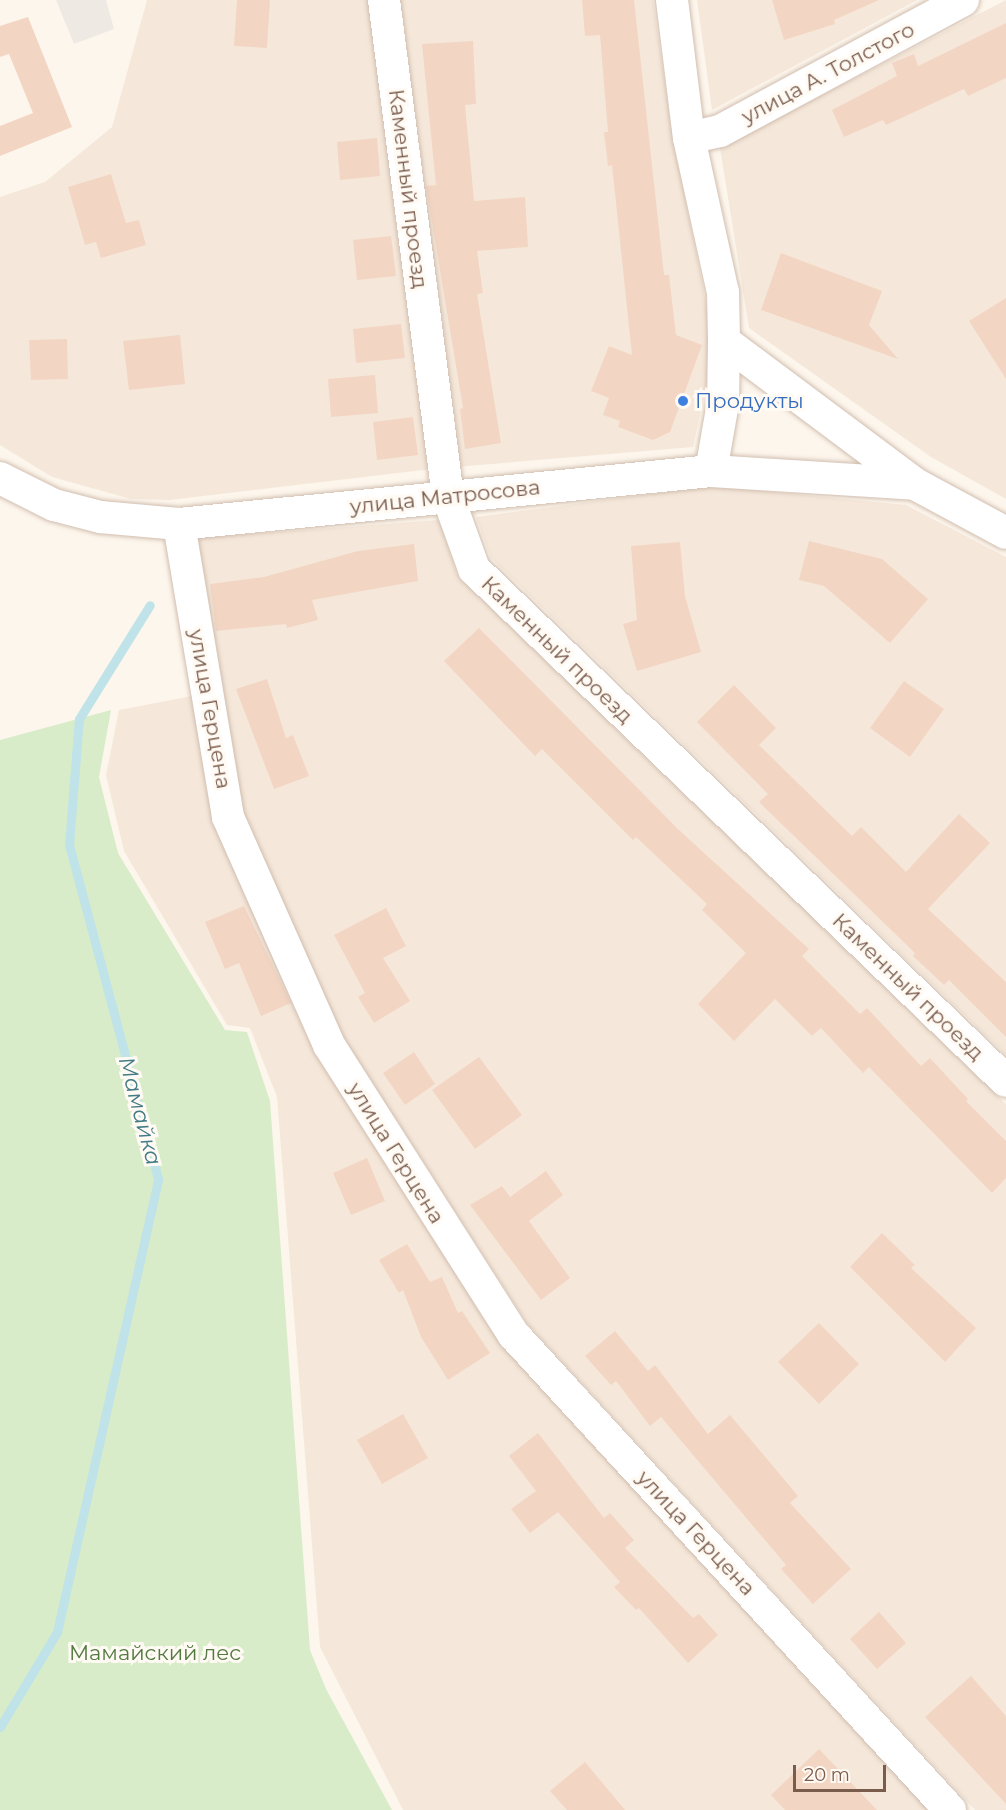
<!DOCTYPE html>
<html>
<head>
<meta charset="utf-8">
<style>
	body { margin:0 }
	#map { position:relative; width:1006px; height:1810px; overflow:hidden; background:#fdf6ec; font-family:Montserrat,sans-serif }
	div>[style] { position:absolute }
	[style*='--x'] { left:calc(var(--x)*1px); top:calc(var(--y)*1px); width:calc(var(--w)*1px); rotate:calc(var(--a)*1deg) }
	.residential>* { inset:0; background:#f5e8da }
	.industrial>* { inset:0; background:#efe9e4 }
	.green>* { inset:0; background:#d8ecc9 }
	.stream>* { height:9px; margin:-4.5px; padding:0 4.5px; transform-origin:4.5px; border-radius:4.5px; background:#bfe3e8 }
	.building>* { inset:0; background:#f3d5c3 }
	.roads { filter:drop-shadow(0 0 2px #d1beb0) drop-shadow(0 0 2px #d1beb0) }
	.minor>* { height:32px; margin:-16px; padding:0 16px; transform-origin:16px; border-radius:16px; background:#fff }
	.dots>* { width:16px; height:16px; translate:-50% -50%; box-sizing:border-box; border:3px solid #fffaf3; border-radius:50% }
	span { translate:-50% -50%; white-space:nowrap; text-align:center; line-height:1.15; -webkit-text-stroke:6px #fffaf3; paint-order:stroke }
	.street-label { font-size:21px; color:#7a5c4d }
	.shop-label { font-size:21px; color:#366cbe }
	.left { translate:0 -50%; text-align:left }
	.park-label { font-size:21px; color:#537a41 }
	.water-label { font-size:22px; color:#437c86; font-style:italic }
	.scale { position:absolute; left:793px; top:1765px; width:93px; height:27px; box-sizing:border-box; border:3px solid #7a5c4d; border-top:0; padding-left:8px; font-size:18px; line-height:21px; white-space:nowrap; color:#7a5c4d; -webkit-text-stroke:4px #fffaf3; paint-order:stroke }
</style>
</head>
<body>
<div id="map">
	<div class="residential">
		<i style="clip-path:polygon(147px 0,372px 0,432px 469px,170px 500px,131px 499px,52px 477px,0 445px,0 197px,45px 182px,112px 127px)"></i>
		<i style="clip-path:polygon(395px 0,653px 0,673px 139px,715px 346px,693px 447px,455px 467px)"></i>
		<i style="clip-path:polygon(697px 0,917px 0,712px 110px)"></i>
		<i style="clip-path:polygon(1006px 0,1006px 499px,931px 457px,749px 328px,720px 148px)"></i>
		<i style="clip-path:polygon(711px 486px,906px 505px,1006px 557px,1006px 1055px,491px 558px,476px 517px)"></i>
		<i style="clip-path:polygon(439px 520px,458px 577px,1006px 1104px,1006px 1810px,975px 1810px,527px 1323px,344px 1039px,241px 808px,197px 538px)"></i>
		<i style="clip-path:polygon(197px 695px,217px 818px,502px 1344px,928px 1810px,403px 1810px,320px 1647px,277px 1097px,250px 1028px,227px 1025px,124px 851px,106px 775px,119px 710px)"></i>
	</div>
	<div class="industrial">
		<i style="clip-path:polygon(56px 0,106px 0,114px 29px,74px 44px)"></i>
	</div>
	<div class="green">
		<i style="clip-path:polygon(111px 710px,99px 777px,118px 853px,225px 1030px,247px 1032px,270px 1101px,310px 1650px,326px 1689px,392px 1810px,0 1810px,0 740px)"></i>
	</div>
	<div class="stream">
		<i style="--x:0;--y:1727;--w:111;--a:-59"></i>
		<i style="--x:57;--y:1632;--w:464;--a:-77.4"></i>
		<i style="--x:158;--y:1179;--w:346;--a:-104.9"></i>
		<i style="--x:69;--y:845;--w:126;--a:-85.5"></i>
		<i style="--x:79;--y:719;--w:134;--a:-58.1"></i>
	</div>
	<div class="building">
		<i style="clip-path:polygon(237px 0,270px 0,267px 48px,234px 46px)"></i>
		<i style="clip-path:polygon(582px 0,634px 0,664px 275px,669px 275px,676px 335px,702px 345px,670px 432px,653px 440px,618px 427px,620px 421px,603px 415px,609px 398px,591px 391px,609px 346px,632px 355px,612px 165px,608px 166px,604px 132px,608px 132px,600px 35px,585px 36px)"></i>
		<i style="clip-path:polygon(772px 0,879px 0,834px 20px,835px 24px,784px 40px)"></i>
		<i style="clip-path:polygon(28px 17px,72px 127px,0 156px,0 126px,33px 113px,9px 54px,0 57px,0 26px)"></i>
		<i style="clip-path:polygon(1006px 23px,1006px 78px,968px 96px,964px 89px,886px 125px,883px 120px,844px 137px,832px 110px,897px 76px,892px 63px,914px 54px,918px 66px)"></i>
		<i style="clip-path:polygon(473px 41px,476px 104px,465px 105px,474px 201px,525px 197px,528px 247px,477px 251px,483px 293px,477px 294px,501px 443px,465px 449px,460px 409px,463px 408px,426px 186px,436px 185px,422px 44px)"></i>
		<i style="clip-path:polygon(377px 138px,380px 176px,340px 180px,337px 142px)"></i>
		<i style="clip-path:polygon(111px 174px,126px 223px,139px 220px,146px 245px,101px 258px,96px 242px,85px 245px,68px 187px)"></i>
		<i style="clip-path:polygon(391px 236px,396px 276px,357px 280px,353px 240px)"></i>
		<i style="clip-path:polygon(781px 253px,882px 291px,869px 325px,898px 359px,761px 310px)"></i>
		<i style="clip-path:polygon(1006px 298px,1006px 379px,969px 321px)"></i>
		<i style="clip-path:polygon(401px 324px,405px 358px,356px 363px,353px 329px)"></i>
		<i style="clip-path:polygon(180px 335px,185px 384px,129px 390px,123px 341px)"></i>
		<i style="clip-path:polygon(67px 339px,68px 379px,31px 380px,29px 340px)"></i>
		<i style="clip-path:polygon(375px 375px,378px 413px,331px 417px,328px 379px)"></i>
		<i style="clip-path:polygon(413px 417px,418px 455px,377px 460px,373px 422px)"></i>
		<i style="clip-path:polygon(809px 541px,882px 559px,928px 599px,890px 643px,824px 586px,799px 580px)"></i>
		<i style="clip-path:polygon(680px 542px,685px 596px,701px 652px,637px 671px,623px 624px,637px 620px,631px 546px)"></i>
		<i style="clip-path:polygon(414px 544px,418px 581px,312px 600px,318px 620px,287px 628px,286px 624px,216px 631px,210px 584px,264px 577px,358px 551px)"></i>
		<i style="clip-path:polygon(479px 628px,679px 830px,809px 949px,802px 956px,860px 1014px,867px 1008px,921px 1066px,930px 1058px,968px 1099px,966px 1101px,1006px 1141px,1006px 1178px,992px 1193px,869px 1067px,863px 1073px,821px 1028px,812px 1036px,775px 999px,734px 1041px,698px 1004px,746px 953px,702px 910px,707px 904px,636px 837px,633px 840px,542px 749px,535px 756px,444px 661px)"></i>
		<i style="clip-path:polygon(267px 679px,286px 738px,293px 735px,309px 776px,274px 789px,236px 689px)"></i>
		<i style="clip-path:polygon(904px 681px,944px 709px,910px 757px,870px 728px)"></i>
		<i style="clip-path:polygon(734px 685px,776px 728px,759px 745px,852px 836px,861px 827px,906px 872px,959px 814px,990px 843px,928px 909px,1006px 982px,1006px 1037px,949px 980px,944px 985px,913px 956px,915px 953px,759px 802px,768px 794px,697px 722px)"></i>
		<i style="clip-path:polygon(244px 906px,291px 1003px,261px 1016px,239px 963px,225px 969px,205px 922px)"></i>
		<i style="clip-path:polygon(386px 908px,406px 946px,383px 958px,410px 1001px,374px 1023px,358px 997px,365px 993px,334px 935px)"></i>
		<i style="clip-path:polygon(414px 1052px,435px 1084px,405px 1105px,383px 1073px)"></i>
		<i style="clip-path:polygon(479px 1057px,522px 1115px,475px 1149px,432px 1090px)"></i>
		<i style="clip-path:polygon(367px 1158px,385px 1201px,351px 1215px,333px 1173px)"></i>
		<i style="clip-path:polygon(546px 1171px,563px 1195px,529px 1221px,570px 1278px,541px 1300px,470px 1205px,502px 1186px,510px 1197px)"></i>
		<i style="clip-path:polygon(882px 1233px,915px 1265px,911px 1268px,976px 1328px,945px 1362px,850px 1267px)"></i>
		<i style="clip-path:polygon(407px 1244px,430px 1282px,442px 1277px,458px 1313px,462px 1311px,490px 1353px,448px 1380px,421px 1337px,403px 1290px,399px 1293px,379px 1260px)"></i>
		<i style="clip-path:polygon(819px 1323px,859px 1364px,819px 1404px,778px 1362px)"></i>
		<i style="clip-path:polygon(615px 1331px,648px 1371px,655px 1365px,708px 1434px,730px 1415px,798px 1496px,790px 1503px,851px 1569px,813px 1604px,781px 1569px,786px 1565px,661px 1417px,650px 1426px,616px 1381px,611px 1385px,585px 1356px)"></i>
		<i style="clip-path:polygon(403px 1414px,428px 1458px,382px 1484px,357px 1440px)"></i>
		<i style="clip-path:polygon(538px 1433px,604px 1518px,610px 1513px,634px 1540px,625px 1548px,693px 1618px,699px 1614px,718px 1635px,688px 1663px,639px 1608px,636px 1610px,614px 1587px,620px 1582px,558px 1512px,530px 1533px,511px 1509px,536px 1491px,509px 1456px)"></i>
		<i style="clip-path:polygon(879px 1612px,906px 1643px,877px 1669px,850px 1639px)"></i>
		<i style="clip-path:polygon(971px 1676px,1006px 1716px,1006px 1804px,925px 1717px)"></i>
		<i style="clip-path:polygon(819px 1749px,877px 1810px,785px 1810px,771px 1795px)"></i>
		<i style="clip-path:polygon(585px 1762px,625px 1810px,567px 1810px,550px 1791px)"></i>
	</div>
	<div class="roads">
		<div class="minor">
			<i style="--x:384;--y:0;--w:501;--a:82.66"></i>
			<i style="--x:448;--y:497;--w:77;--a:70.1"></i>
			<i style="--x:474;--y:569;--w:738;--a:43.9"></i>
			<i style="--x:672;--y:0;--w:139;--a:83"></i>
			<i style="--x:689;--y:138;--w:158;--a:77.6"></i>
			<i style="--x:723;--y:292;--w:49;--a:88.8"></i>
			<i style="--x:724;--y:341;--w:239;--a:36.8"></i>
			<i style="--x:689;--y:138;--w:32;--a:-13"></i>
			<i style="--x:720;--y:131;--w:276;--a:-28.3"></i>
			<i style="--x:724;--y:341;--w:62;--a:90.9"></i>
			<i style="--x:723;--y:403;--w:69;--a:100"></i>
			<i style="--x:711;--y:471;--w:204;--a:3.6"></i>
			<i style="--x:915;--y:484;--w:103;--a:28.3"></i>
			<i style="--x:0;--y:478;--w:60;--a:26.6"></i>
			<i style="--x:54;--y:505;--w:48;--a:14.6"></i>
			<i style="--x:100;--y:517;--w:79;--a:5.1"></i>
			<i style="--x:179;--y:524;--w:297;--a:80.5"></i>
			<i style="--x:228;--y:817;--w:249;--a:66.1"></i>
			<i style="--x:329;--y:1045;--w:344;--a:57.5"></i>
			<i style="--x:514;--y:1335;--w:645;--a:47.45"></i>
			<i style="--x:179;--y:524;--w:535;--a:-5.69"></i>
		</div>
	</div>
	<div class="dots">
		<i style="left:683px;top:401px;background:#3f7fe0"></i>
	</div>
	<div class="street-label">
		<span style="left:828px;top:73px;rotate:-28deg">улица А. Толстого</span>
		<span style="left:408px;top:189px;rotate:83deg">Каменный проезд</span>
		<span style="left:445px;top:497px;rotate:-6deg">улица Матросова</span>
		<span style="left:557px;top:650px;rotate:44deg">Каменный проезд</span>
		<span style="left:210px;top:709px;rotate:80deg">улица Герцена</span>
		<span style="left:908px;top:987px;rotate:44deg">Каменный проезд</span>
		<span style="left:396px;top:1153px;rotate:58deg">улица Герцена</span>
		<span style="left:696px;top:1533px;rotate:47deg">улица Герцена</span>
	</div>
	<div class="shop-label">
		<span class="left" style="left:695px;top:401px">Продукты</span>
	</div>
	<div class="park-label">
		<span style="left:155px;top:1653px">Мамайский лес</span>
	</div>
	<div class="water-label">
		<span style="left:140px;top:1111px;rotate:75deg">Мамайка</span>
	</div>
	<div class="scale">20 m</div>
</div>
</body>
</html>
